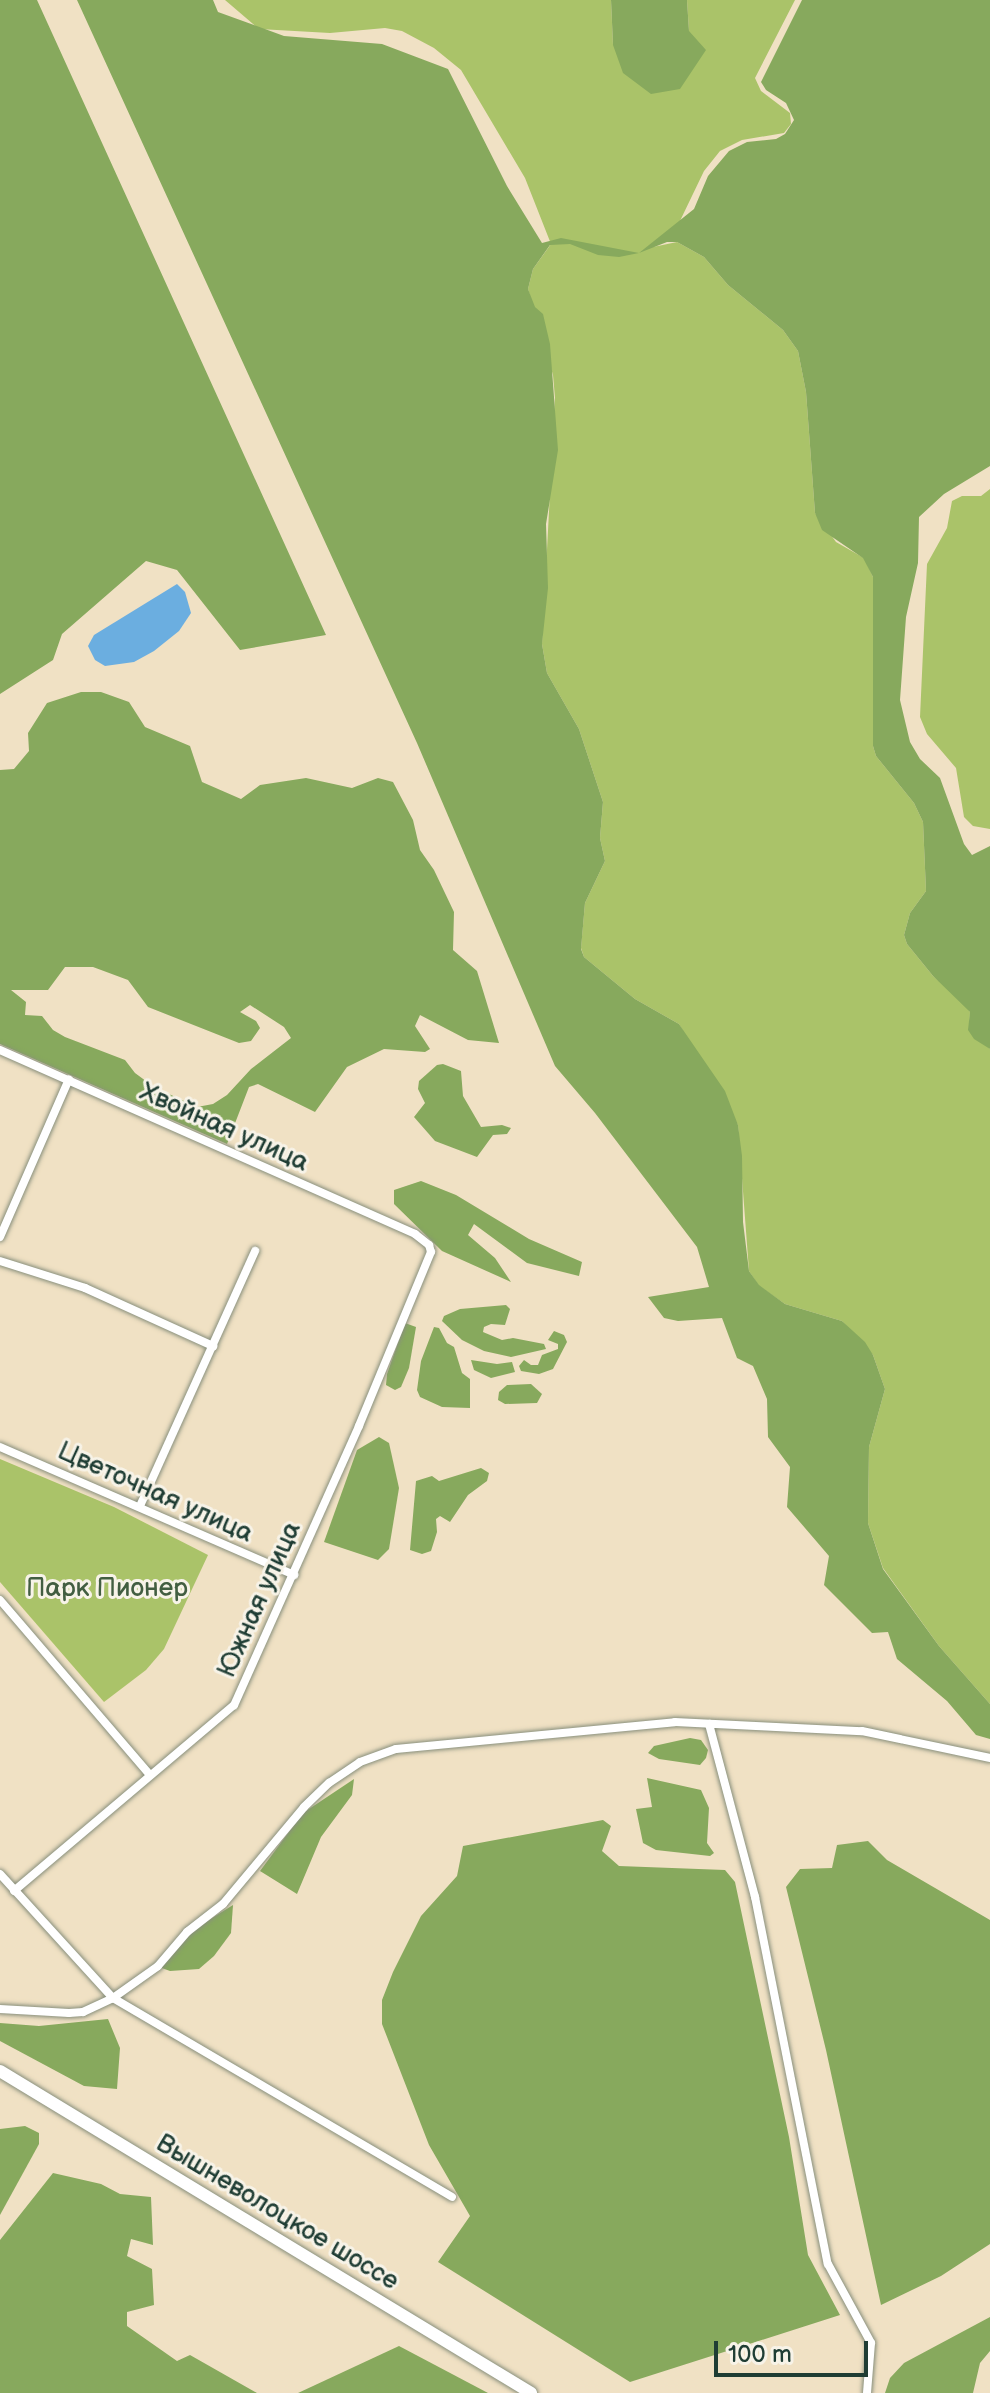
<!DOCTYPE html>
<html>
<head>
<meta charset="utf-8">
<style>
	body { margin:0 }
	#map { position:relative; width:990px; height:2393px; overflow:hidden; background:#f0e1c4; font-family:"Balsamiq Sans",sans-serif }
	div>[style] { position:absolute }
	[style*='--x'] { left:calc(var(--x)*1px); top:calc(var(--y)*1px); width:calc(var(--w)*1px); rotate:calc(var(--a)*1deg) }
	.green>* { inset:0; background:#aac369 }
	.forest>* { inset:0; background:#87a95d }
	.water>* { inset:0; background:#6baee0 }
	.roads { filter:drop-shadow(0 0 2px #888f7c) drop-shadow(0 0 2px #888f7c) }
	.minor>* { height:8px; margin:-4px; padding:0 4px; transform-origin:4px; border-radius:4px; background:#fff }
	.secondary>* { height:12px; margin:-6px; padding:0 6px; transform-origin:6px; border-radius:6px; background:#fff }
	span { translate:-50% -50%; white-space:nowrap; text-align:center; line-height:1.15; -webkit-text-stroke:6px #f7f3e8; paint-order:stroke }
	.street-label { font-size:26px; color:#1f3d34 }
	.park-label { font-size:26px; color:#425e41 }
	.scale { position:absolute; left:714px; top:2341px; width:154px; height:36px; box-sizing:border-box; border:4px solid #1f3d34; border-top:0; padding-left:10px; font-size:24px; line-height:28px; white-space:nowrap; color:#1f3d34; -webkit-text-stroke:6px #f7f3e8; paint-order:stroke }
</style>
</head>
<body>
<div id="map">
	<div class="green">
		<i style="clip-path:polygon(225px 0,611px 0,613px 45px,689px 31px,687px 0,795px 0,755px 78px,761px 91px,790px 113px,791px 124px,784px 133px,742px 140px,720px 151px,704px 171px,679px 223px,653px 247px,677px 242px,704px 257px,728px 285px,783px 330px,798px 351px,806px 392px,815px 513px,836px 542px,864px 558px,873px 577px,873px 746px,876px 756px,914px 803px,923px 822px,926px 891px,910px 913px,904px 935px,907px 944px,933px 976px,964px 1003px,970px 1012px,969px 1030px,990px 1049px,990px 1704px,939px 1646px,883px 1568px,868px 1523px,869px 1447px,885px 1389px,873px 1355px,842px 1321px,785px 1304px,759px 1286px,749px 1271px,738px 1125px,679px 1024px,635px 999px,584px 957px,581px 948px,585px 903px,605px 861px,600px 838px,603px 802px,579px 729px,547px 673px,542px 644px,555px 398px,553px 375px,528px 289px,533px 269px,551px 244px,525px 178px,461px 70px,434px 48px,402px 31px,385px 28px,330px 33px,259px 29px)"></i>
		<i style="clip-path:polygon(990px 489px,990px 829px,973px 826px,964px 817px,956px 768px,927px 734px,920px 717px,927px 564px,947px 528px,952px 501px,962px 496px,981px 496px)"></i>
		<i style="clip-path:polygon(0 1459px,114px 1507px,208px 1555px,164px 1649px,146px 1670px,104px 1702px,0 1582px)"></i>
	</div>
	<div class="forest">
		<i style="clip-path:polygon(0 0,37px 0,326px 635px,240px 650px,177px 570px,146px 561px,62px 634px,53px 660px,0 694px)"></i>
		<i style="clip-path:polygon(77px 0,213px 0,218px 12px,284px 36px,382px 44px,448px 69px,507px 186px,542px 243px,561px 238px,639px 253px,694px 209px,708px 176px,729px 151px,747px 142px,776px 139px,785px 134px,794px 120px,786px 103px,766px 90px,761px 82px,802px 0,990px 0,990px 466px,944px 494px,919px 517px,918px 563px,906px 617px,900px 700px,910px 742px,920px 759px,940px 778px,964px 844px,972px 855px,990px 846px,990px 1049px,974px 1039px,968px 1030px,970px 1012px,933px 976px,907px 944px,904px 935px,910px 913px,926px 891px,923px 822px,914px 803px,876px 756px,873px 746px,873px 577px,863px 558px,822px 530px,815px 513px,806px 392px,798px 351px,783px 330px,728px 285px,704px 257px,677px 242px,667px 242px,639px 253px,619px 257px,598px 255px,570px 244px,550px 245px,533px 269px,528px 289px,535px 307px,543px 314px,550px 344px,558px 450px,546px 524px,548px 588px,542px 644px,547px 673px,579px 729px,603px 802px,600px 838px,605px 861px,585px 903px,581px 949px,584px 957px,635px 999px,679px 1024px,725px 1091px,738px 1125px,742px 1156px,743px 1222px,749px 1271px,759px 1285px,785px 1304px,842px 1321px,865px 1342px,873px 1355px,885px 1389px,869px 1447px,868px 1523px,883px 1569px,939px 1646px,990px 1704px,990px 1739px,976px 1735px,947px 1701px,897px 1659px,888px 1632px,872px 1633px,824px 1585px,829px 1556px,787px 1507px,790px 1467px,768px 1437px,767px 1399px,753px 1366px,737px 1358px,722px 1318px,678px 1321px,664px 1318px,648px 1297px,709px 1287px,697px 1247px,595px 1113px,555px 1066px,417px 743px)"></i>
		<i style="clip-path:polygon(611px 0,687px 0,689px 31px,706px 50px,680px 89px,651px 94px,623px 73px,613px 45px)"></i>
		<i style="clip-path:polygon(evenodd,81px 692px,101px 692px,129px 702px,145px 727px,190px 746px,202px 782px,241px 799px,260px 785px,306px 778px,352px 788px,378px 778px,393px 782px,413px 820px,420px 850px,434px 870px,454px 912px,453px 950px,477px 971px,499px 1043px,468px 1040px,420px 1015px,415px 1026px,430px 1049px,425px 1052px,384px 1049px,347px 1067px,315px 1112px,258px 1084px,249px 1087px,227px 1144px,0 1044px,0 770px,14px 769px,29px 751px,28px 733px,47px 703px,81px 692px,65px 967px,93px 967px,128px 980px,148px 1007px,239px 1043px,251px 1041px,260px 1028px,256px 1021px,240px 1012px,250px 1005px,284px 1027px,291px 1038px,251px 1069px,227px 1095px,213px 1104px,197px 1107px,154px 1087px,135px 1073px,125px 1060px,65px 1037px,53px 1030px,42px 1016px,25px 1015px,26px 1002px,11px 990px,48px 990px,65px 967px)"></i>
		<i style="clip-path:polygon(443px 1064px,461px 1071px,463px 1096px,481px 1127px,502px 1125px,511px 1128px,507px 1134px,493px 1135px,477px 1157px,435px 1141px,414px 1117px,425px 1103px,418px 1089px,419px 1081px,437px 1065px)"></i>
		<i style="clip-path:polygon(421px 1181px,456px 1195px,529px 1239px,582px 1262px,579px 1276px,527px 1263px,474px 1224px,468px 1235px,495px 1258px,511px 1282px,442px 1251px,394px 1204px,394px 1190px)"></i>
		<i style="clip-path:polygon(506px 1305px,510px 1309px,505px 1325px,491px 1324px,484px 1327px,483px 1332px,502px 1340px,513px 1338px,544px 1344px,546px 1349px,511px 1357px,484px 1351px,462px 1340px,442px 1321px,444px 1316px,460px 1309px)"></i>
		<i style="clip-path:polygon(405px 1323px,416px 1327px,409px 1368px,401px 1387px,395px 1390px,386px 1385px,387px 1374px)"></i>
		<i style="clip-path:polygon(434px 1327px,439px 1328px,447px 1343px,454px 1347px,462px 1373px,470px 1379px,470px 1408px,442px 1407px,420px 1397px,417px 1390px,421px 1361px)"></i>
		<i style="clip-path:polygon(554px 1331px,564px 1335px,567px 1342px,553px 1369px,539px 1374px,521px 1371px,519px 1366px,524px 1360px,531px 1365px,538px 1365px,542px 1355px,558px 1349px,558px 1344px,548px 1340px)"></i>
		<i style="clip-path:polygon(471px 1360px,497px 1364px,512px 1362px,515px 1372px,491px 1378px,474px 1370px)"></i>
		<i style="clip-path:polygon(531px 1384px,542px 1394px,537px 1403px,505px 1404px,498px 1400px,499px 1392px,507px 1385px)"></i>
		<i style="clip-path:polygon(379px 1437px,389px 1443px,399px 1488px,389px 1549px,378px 1560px,324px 1542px,357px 1450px)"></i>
		<i style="clip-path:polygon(481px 1468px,489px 1473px,487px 1481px,468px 1495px,450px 1522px,440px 1516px,436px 1519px,437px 1532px,431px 1551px,422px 1554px,410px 1550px,416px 1481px,432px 1476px,439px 1481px)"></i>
		<i style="clip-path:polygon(690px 1738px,701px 1740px,708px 1750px,706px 1758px,700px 1765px,659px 1759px,648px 1753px,654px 1746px)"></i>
		<i style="clip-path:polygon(647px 1778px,701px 1790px,709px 1808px,707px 1843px,714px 1853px,710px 1856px,656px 1850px,643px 1843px,636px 1809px,652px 1807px)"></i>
		<i style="clip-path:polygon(354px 1779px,352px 1795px,321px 1837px,297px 1894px,260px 1871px,303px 1813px)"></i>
		<i style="clip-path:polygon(603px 1820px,611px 1826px,602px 1851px,619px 1866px,725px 1870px,735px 1882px,789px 2137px,808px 2255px,840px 2315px,630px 2382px,438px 2262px,470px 2216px,429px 2145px,382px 2024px,382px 2000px,393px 1972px,421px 1916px,457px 1876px,463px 1846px)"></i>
		<i style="clip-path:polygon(868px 1841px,887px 1860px,990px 1920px,990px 2244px,941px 2276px,881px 2305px,826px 2050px,786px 1887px,800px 1869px,832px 1868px,837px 1845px)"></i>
		<i style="clip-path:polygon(233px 1905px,231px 1933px,214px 1956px,199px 1969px,170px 1971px,159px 1967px,188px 1933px)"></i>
		<i style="clip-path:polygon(108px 2019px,120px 2048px,117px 2089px,84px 2086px,0 2041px,0 2023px,39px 2026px)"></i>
		<i style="clip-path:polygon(25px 2126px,39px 2133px,39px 2144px,0 2215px,0 2129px)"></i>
		<i style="clip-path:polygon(53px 2173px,101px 2184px,120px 2194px,151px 2197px,153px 2245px,131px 2239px,127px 2256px,152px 2269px,154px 2305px,127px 2312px,127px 2326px,177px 2361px,190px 2355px,257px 2393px,0 2393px,0 2240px)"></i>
		<i style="clip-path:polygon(990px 2317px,990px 2351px,980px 2363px,973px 2393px,885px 2393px,890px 2378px,904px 2363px)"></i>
		<i style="clip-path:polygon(399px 2346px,488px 2393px,298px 2393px)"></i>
	</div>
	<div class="water">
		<i style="clip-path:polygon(177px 584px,185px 592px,191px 613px,179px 631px,154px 651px,134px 662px,105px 666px,95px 660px,88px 646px,94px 635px)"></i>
	</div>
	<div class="roads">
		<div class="minor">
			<i style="--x:0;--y:1050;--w:454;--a:23.9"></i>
			<i style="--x:415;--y:1234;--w:18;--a:38"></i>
			<i style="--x:429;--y:1245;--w:7;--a:74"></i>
			<i style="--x:431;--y:1252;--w:188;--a:112.5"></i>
			<i style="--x:359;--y:1426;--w:306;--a:114.1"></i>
			<i style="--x:234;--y:1705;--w:288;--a:139.8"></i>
			<i style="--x:0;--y:1237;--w:172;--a:-66.4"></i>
			<i style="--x:0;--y:1261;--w:89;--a:17.6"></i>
			<i style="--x:85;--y:1288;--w:141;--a:24.4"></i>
			<i style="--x:0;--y:1447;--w:321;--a:23.5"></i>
			<i style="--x:140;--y:1506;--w:280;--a:-65.7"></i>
			<i style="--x:0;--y:1600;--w:229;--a:49.4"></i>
			<i style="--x:709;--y:1724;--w:179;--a:75.1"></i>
			<i style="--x:755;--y:1897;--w:374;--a:78.8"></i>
			<i style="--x:828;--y:2264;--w:90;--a:61.4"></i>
			<i style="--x:871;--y:2343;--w:50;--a:94.6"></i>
			<i style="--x:0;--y:1874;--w:168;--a:47.7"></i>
			<i style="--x:113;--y:1998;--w:393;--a:30.4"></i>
			<i style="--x:0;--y:2009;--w:69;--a:3.3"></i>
			<i style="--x:69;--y:2013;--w:14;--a:-4"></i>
			<i style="--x:83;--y:2012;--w:33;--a:-25"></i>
			<i style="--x:113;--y:1998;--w:55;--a:-35.4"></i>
			<i style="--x:158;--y:1966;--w:45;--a:-49.5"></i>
			<i style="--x:187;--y:1932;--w:46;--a:-37.9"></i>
			<i style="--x:223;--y:1904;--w:126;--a:-50.1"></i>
			<i style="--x:304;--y:1807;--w:35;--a:-44"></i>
			<i style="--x:329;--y:1783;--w:37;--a:-34"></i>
			<i style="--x:360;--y:1762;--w:38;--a:-20"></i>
			<i style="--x:396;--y:1749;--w:280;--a:-5.5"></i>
			<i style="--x:675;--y:1722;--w:187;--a:2.8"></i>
			<i style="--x:862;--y:1731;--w:131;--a:11.9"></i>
		</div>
		<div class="secondary">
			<i style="--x:0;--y:2071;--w:621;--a:31.23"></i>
		</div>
	</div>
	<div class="street-label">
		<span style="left:224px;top:1128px;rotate:24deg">Хвойная улица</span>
		<span style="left:155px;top:1493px;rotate:24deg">Цветочная улица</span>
		<span style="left:260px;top:1600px;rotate:-66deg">Южная улица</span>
		<span style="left:277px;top:2213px;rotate:31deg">Вышневолоцкое шоссе</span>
	</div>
	<div class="park-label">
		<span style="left:107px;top:1589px">Парк Пионер</span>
	</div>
	<div class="scale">100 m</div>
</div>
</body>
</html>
